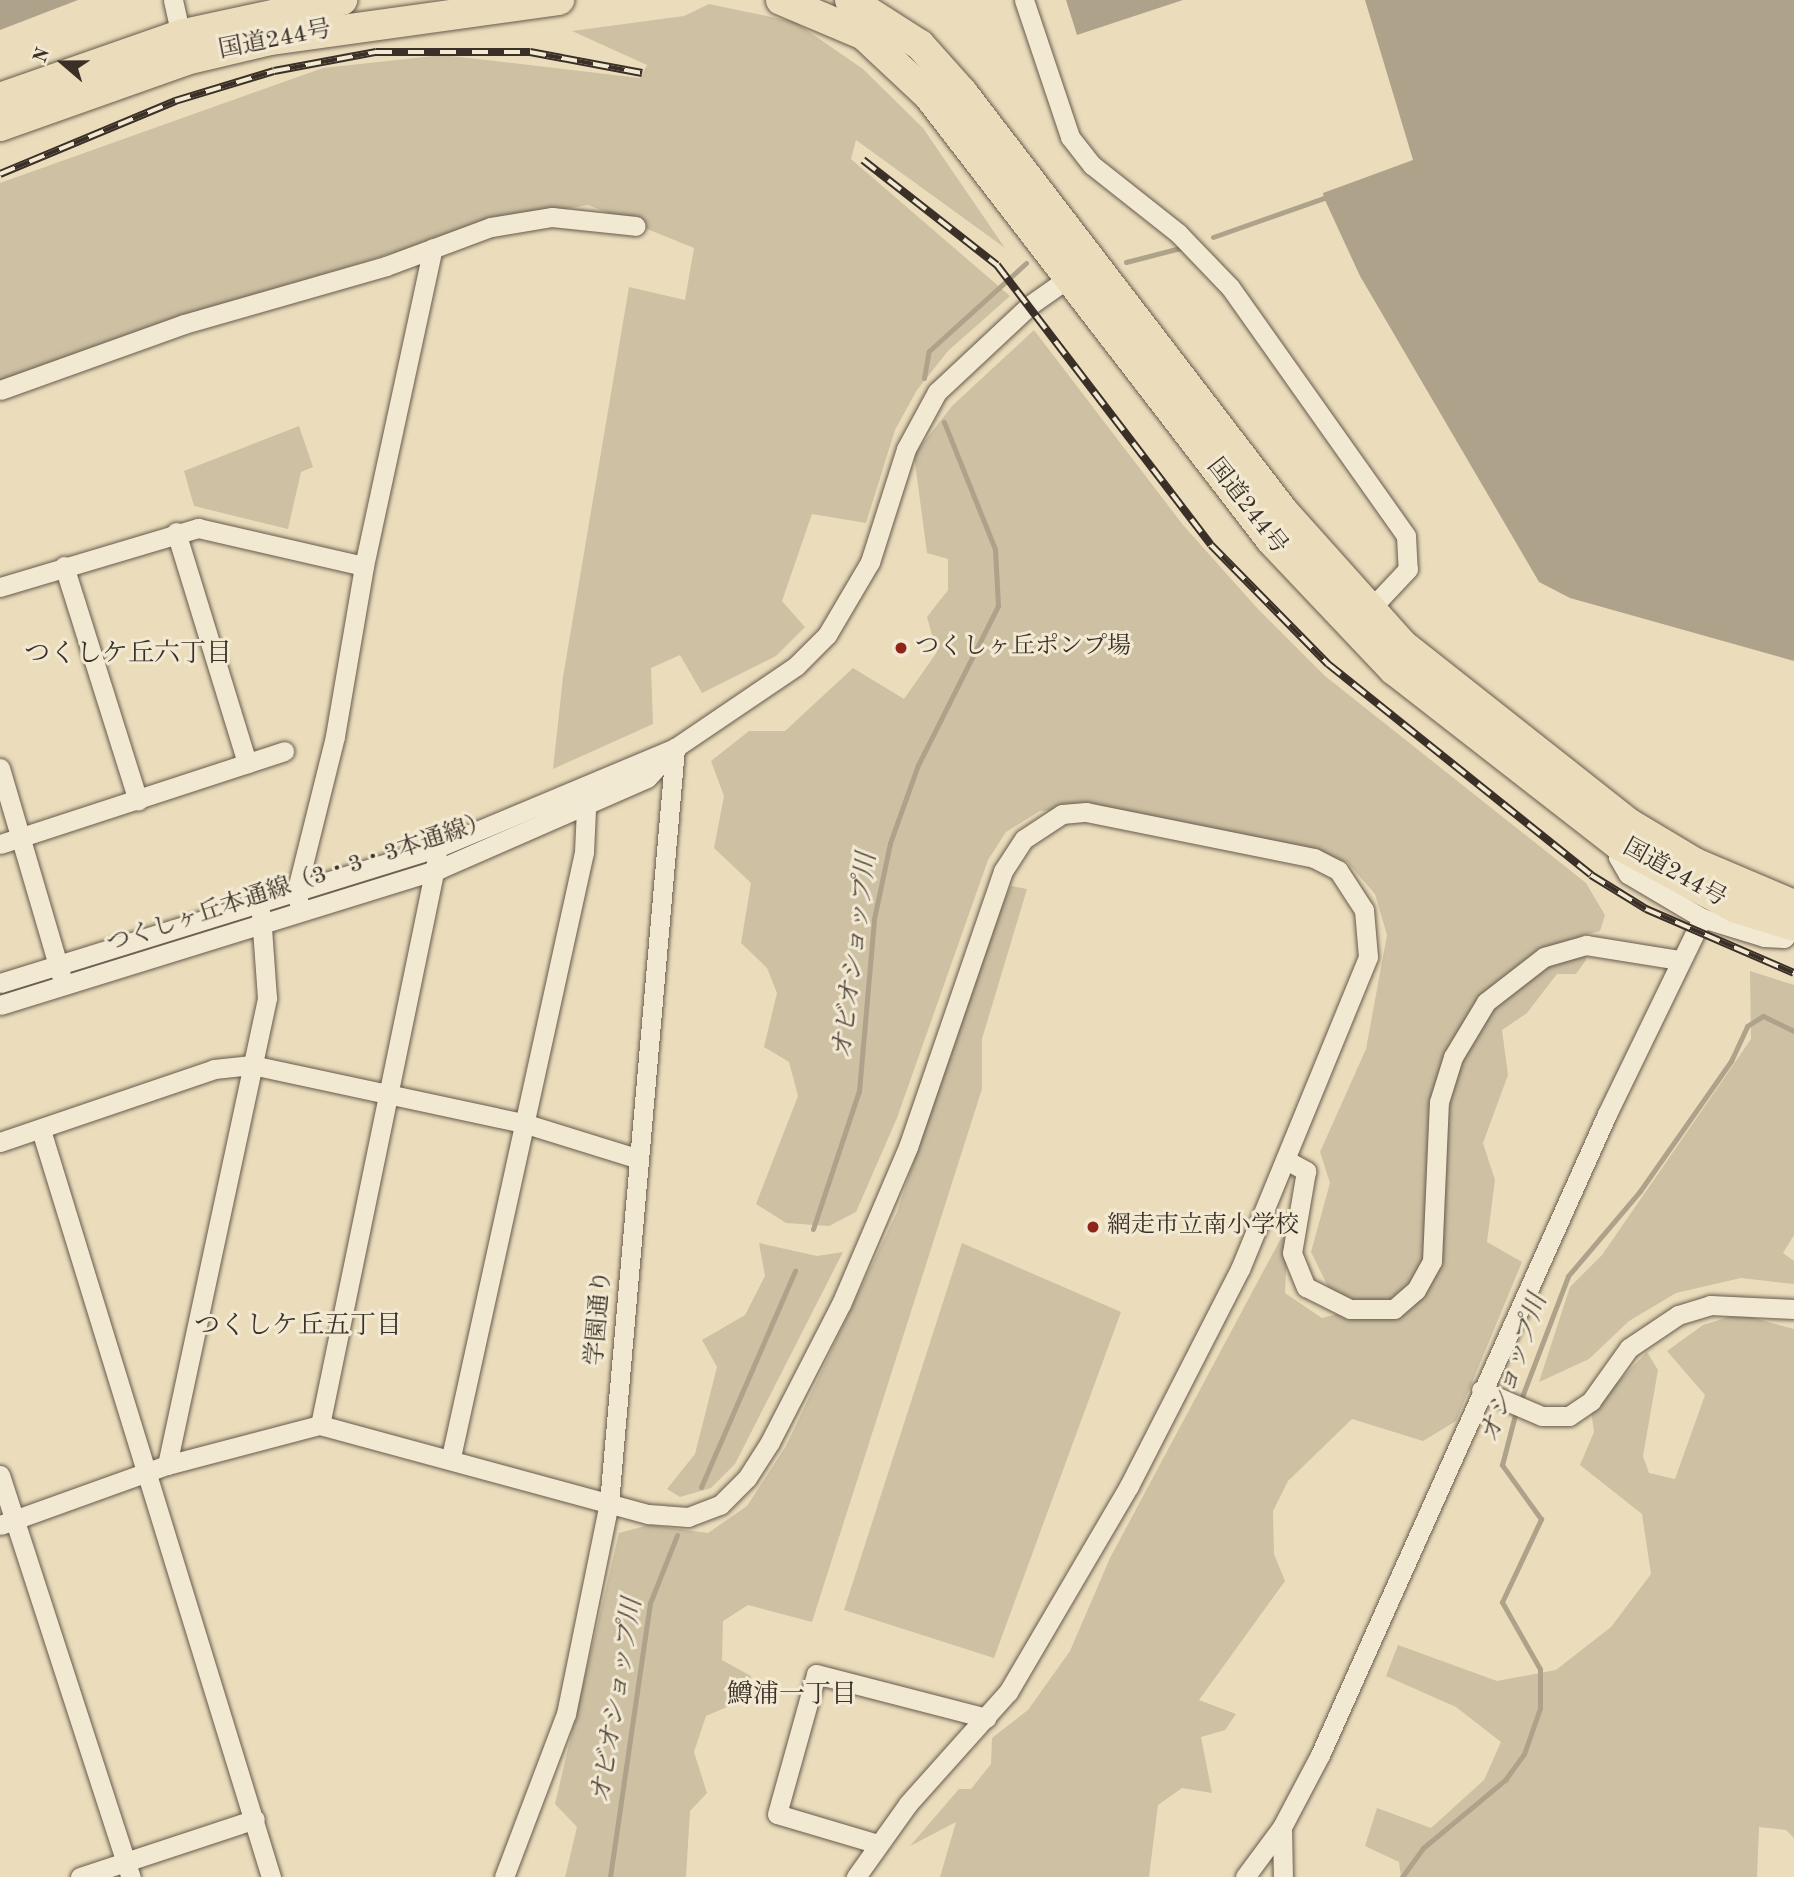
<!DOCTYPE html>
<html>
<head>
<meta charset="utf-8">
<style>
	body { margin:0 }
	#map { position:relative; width:1794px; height:1877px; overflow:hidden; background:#ebddbc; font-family:"Old Standard TT","Noto Serif JP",serif }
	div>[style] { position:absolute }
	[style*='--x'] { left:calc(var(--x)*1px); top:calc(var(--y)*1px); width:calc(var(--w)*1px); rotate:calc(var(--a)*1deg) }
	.green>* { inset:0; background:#cdc0a3 }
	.water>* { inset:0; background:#afa28a }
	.stream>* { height:5px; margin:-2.5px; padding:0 2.5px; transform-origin:2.5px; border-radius:2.5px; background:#afa28a }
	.roads { filter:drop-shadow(0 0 2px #675b4d) drop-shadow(0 0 2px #675b4d) }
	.minor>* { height:19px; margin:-9.5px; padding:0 9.5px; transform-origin:9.5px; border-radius:9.5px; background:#f2e9d3 }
	.highway>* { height:30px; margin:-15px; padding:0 15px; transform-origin:15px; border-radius:15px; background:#ebddbc }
	.rail>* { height:8px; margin-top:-4px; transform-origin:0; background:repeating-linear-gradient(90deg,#f2e9d3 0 16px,#3b3028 0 32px); box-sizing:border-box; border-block:2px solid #3b3028 }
	.dots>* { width:19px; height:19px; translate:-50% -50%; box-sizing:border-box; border:4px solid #f2e9d3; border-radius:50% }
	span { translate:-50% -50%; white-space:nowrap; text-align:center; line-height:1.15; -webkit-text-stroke:6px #f2e9d3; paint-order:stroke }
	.street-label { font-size:24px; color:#3b3028 }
	.poi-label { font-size:24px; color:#3b3028 }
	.left { translate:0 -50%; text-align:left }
	.neighbourhood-label { font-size:26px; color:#3b3028 }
	.water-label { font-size:26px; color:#584c40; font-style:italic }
	.north { position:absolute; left:28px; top:28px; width:70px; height:70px; -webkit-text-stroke:5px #f2e9d3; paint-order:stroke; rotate:290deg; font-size:19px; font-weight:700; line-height:28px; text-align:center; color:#3b3028 }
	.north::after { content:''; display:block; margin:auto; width:24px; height:32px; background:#3b3028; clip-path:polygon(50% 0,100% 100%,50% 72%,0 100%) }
</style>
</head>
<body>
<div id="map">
	<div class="green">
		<i style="clip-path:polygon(709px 4px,795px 22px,863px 69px,923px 128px,1005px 248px,856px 140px,851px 159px,1010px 296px,948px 351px,917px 390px,895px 430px,866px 523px,812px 514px,782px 601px,805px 627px,776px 656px,702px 693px,680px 655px,651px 668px,653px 724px,553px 769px,563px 677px,629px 287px,685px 300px,694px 248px,588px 205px,497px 221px,162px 324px,0 383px,0 183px,323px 68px,443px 55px,640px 78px,647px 65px,572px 31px,684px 16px)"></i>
		<i style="clip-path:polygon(1034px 330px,1183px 525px,1257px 608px,1325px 676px,1586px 883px,1605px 915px,1600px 931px,1580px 936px,1586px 960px,1576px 974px,1557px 974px,1527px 1013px,1502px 1030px,1508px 1075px,1483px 1143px,1495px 1180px,1487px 1242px,1522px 1262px,1456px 1421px,1423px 1441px,1352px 1419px,1288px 1481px,1273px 1511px,1274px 1554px,1285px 1581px,1199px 1700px,1236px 1714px,1225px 1730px,1201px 1737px,1212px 1793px,1182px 1788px,1158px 1805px,1149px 1877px,940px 1877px,956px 1822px,910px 1846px,959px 1789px,971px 1789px,991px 1764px,992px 1738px,1028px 1710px,1070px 1651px,1110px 1558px,1288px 1225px,1285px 1293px,1322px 1318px,1341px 1313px,1311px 1252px,1330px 1183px,1320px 1152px,1366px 1049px,1387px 935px,1375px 894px,1347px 862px,1110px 808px,1040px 811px,1006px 832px,988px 860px,897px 1118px,856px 1212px,829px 1226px,786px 1223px,756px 1204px,798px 1096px,789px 1062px,764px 1047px,777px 993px,767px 968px,741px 943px,751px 883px,714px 848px,724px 796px,711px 761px,749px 731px,785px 731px,853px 668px,904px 699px,937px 652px,927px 617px,948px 590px,948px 559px,927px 553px,914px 455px,952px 406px)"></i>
		<i style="clip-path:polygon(299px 426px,313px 467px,301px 472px,288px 529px,194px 506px,184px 471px)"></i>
		<i style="clip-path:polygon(1011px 886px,1027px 889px,982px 1039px,982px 1089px,812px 1622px,748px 1605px,723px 1621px,722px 1660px,751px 1676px,753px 1696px,706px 1716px,694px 1752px,707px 1793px,690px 1811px,686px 1877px,565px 1877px,577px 1827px,555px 1804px,619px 1533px,649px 1525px,708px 1533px,747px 1506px,786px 1446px,897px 1212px,992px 926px)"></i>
		<i style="clip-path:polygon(1750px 971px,1794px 985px,1794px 1235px,1783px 1253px,1794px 1261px,1794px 1284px,1741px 1278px,1676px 1293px,1629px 1321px,1589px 1359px,1539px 1382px,1570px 1287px,1602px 1255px,1751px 1039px)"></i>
		<i style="clip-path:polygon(759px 1243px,817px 1256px,843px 1252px,735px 1464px,711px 1488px,680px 1497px,667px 1489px,695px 1454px,717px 1367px,702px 1340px,745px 1315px,765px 1276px)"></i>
		<i style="clip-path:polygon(962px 1243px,1121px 1312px,994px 1658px,844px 1610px)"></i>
		<i style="clip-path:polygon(1739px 1314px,1794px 1329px,1794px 1838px,1786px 1830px,1759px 1827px,1757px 1877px,1401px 1877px,1399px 1862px,1365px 1846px,1377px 1808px,1431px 1828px,1484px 1780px,1501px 1742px,1456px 1707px,1386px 1676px,1398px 1645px,1497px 1681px,1556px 1670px,1611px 1627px,1651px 1574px,1642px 1514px,1580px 1465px,1594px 1432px,1591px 1410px,1647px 1352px,1658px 1370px,1643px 1456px,1649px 1473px,1675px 1479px,1705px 1395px,1667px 1351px,1703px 1325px)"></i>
	</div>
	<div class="water">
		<i style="clip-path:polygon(0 0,78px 0,0 30px)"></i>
		<i style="clip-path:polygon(1066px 0,1183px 0,1077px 35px)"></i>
		<i style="clip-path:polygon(1365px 0,1794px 0,1794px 661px,1570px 598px,1539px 582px,1360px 276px,1324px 198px,1323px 193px,1413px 160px)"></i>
	</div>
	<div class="stream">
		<i style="--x:1213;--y:237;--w:118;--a:-19.4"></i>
		<i style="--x:1126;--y:262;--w:60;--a:-14.5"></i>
		<i style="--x:924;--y:378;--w:27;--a:-80"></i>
		<i style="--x:929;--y:351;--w:131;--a:-42.2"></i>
		<i style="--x:813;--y:1229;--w:145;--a:-71.6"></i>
		<i style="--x:859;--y:1091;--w:173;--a:-85"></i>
		<i style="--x:874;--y:919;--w:78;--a:-78.1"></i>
		<i style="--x:890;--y:843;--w:83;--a:-70.3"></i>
		<i style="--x:918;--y:765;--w:178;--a:-63.3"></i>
		<i style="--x:998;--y:606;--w:57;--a:-93"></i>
		<i style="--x:995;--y:549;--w:137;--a:-111.9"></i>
		<i style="--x:1520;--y:1402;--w:135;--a:-69.1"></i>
		<i style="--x:1568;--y:1276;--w:111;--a:-49.7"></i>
		<i style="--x:1640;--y:1191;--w:159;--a:-55"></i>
		<i style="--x:1731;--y:1061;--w:38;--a:-65"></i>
		<i style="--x:1747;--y:1026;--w:19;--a:-32"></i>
		<i style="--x:1763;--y:1016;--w:34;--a:26"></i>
		<i style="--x:701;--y:1487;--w:236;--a:-66.5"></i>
		<i style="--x:610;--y:1877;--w:277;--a:-81.7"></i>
		<i style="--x:650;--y:1603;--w:73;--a:-68.3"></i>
		<i style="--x:1402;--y:1877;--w:36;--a:-54"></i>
		<i style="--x:1423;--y:1848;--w:107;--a:-39.7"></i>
		<i style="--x:1505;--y:1780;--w:32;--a:-54"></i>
		<i style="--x:1524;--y:1754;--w:49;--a:-70.8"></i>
		<i style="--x:1540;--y:1708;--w:39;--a:-90"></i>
		<i style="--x:1540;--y:1669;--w:77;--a:-119.6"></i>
		<i style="--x:1502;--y:1602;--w:92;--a:-64.8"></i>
		<i style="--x:1541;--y:1519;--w:67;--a:-125.8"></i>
		<i style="--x:1502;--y:1465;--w:56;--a:-75.5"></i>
	</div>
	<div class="roads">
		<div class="minor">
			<i style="--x:173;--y:0;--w:46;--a:77.5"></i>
			<i style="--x:1024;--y:0;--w:145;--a:71.4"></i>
			<i style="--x:1070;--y:137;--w:36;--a:52"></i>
			<i style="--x:1092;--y:165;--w:110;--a:38.3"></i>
			<i style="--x:1178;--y:233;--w:75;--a:46.1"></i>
			<i style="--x:1230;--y:287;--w:305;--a:54.7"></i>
			<i style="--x:1406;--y:536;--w:33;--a:87"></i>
			<i style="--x:1408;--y:569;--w:66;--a:133.2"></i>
			<i style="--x:0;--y:390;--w:195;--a:-19.7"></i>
			<i style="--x:184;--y:324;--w:210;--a:-16"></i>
			<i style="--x:386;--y:266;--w:112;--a:-20.4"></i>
			<i style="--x:491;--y:227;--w:62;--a:-9.3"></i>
			<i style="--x:552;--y:217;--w:84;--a:6.1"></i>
			<i style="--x:176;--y:532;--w:242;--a:72.9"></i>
			<i style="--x:64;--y:566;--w:246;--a:72.5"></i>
			<i style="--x:0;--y:587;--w:207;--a:-16.6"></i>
			<i style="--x:198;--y:528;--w:170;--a:12.9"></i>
			<i style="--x:0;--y:768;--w:216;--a:73.6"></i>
			<i style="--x:1621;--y:841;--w:16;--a:101"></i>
			<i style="--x:1618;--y:857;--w:20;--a:60"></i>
			<i style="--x:1628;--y:874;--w:86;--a:30.7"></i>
			<i style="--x:1702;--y:918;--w:65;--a:17"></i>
			<i style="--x:1764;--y:937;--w:20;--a:3"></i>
			<i style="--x:1784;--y:938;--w:15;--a:-48"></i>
			<i style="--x:0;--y:844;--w:299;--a:-18.1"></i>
			<i style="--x:299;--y:903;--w:10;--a:-107"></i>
			<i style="--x:296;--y:893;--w:162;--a:-76"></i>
			<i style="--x:335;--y:736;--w:172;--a:-80.3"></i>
			<i style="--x:364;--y:566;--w:325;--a:-77.8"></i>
			<i style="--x:0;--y:983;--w:454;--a:-17.2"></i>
			<i style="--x:434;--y:849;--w:261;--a:-22.7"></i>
			<i style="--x:0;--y:1005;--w:460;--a:-17.2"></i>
			<i style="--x:439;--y:869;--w:227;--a:-23.6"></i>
			<i style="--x:647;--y:778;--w:41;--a:-47"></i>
			<i style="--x:675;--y:748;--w:146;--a:-34.1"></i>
			<i style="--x:796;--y:666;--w:44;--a:-45"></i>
			<i style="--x:827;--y:635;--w:85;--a:-59.5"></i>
			<i style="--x:870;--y:562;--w:119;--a:-72.3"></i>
			<i style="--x:906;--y:449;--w:65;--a:-61.5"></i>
			<i style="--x:937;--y:392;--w:127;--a:-43.1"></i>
			<i style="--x:1030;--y:305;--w:57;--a:-35.1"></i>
			<i style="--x:41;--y:1130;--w:782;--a:72.89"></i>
			<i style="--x:0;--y:1142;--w:226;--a:-18.8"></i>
			<i style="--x:214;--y:1069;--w:38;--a:-6"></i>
			<i style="--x:252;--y:1065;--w:277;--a:12.1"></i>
			<i style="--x:523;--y:1123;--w:121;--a:17.2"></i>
			<i style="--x:1288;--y:1161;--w:21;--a:29"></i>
			<i style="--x:1306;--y:1171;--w:83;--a:99.7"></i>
			<i style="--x:1292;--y:1253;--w:37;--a:68"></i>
			<i style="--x:1306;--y:1287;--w:49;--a:26.6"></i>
			<i style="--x:1350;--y:1309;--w:44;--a:0"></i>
			<i style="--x:1394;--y:1309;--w:29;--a:-41"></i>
			<i style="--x:1416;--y:1290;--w:33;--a:-61"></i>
			<i style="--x:1432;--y:1261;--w:159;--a:-87.5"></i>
			<i style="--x:1439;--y:1102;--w:47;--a:-72.7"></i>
			<i style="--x:1453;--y:1057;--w:64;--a:-59"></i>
			<i style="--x:1486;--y:1002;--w:73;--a:-37.8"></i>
			<i style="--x:1544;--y:957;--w:44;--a:-15.9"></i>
			<i style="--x:1586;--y:945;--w:95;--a:9.1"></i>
			<i style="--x:1481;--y:1390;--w:66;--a:23.1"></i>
			<i style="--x:1542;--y:1416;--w:27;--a:0"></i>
			<i style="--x:1569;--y:1416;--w:27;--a:-34"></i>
			<i style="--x:1591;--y:1401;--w:65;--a:-54.4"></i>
			<i style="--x:1629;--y:1348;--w:59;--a:-34"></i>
			<i style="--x:1678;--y:1315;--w:34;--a:-17"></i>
			<i style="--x:1710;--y:1305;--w:84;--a:2.7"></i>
			<i style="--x:320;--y:1425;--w:579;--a:-78.34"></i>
			<i style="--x:451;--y:1457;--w:619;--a:-77.6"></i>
			<i style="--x:584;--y:852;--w:42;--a:-87.3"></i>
			<i style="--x:167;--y:1465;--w:478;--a:-77.9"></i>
			<i style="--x:267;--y:998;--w:84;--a:-94.1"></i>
			<i style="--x:0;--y:1475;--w:423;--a:72"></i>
			<i style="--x:0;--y:1525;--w:177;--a:-19.8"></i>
			<i style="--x:167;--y:1465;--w:158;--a:-14.7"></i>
			<i style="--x:320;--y:1425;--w:340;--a:15.2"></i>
			<i style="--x:648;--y:1514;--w:40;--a:4.3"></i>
			<i style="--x:688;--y:1517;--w:34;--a:-21"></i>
			<i style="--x:720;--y:1505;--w:38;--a:-45"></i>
			<i style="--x:747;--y:1478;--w:43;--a:-57.4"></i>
			<i style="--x:770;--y:1442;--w:155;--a:-62.8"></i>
			<i style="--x:841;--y:1304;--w:171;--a:-66.9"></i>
			<i style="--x:908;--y:1147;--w:292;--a:-71"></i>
			<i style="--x:1003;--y:871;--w:38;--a:-57"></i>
			<i style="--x:1024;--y:839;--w:45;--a:-33.3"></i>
			<i style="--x:1062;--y:814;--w:24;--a:-5"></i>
			<i style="--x:1086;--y:812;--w:233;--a:11.4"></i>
			<i style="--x:1314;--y:858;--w:27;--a:27"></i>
			<i style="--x:1338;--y:870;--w:48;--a:57"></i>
			<i style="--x:1364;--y:910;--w:47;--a:85.1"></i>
			<i style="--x:1368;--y:957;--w:337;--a:112.3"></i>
			<i style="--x:1240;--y:1269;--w:244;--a:117.1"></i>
			<i style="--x:1129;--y:1486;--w:239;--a:120.4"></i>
			<i style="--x:1008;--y:1692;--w:150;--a:131.8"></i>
			<i style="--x:908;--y:1804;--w:90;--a:125.5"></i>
			<i style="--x:1282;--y:1827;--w:50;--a:88.9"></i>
			<i style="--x:878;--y:1844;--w:105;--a:-163.5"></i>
			<i style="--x:777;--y:1814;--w:145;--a:-74.4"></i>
			<i style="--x:816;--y:1674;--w:176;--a:14.5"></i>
			<i style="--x:80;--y:1877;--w:184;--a:-18.3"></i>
			<i style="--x:504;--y:1877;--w:174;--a:-69.2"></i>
			<i style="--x:566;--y:1714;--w:215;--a:-78.5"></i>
			<i style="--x:609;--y:1503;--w:758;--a:-85"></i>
			<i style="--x:1245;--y:1877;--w:62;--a:-53.5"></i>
			<i style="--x:1282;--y:1827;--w:81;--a:-62.2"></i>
			<i style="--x:1320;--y:1755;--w:702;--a:-65.88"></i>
			<i style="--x:1607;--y:1114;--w:218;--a:-64.1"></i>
		</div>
		<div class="highway">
			<i style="--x:781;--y:0;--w:90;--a:22.9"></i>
			<i style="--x:864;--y:35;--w:89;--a:43.2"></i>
			<i style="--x:929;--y:96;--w:560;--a:52.39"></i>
			<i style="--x:1271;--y:540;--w:179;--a:46.6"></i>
			<i style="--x:1394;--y:670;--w:285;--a:37.9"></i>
			<i style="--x:1619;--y:845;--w:133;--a:28.3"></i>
			<i style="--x:1736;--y:908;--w:61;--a:17.2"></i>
			<i style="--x:850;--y:0;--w:83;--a:32.7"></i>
			<i style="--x:920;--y:45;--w:63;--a:48.2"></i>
			<i style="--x:962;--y:92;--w:528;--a:52.54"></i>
			<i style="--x:1283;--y:511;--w:180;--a:48.2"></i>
			<i style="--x:1403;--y:645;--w:289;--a:38.3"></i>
			<i style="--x:1630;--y:824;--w:76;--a:31"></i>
			<i style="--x:1695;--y:863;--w:108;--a:23"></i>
			<i style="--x:0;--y:98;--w:191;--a:-19.3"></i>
			<i style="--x:180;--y:35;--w:166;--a:-12.2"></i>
			<i style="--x:0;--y:126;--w:197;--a:-19.5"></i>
			<i style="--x:186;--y:60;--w:86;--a:-13.4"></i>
			<i style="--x:270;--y:40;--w:292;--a:-7.9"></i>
		</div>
	</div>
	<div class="rail">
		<i style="--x:863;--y:160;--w:170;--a:38.1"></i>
		<i style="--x:997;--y:265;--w:352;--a:52.6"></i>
		<i style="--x:1211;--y:545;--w:167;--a:45.5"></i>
		<i style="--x:1328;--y:664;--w:337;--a:38.7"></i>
		<i style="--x:1591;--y:875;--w:65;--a:31.7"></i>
		<i style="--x:1646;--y:909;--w:161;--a:23.4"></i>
		<i style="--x:0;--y:174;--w:190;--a:-22.6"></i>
		<i style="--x:175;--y:101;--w:103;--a:-16.9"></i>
		<i style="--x:274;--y:71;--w:104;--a:-10.6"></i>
		<i style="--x:376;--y:52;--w:154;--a:0"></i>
		<i style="--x:530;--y:52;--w:114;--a:10.6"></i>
	</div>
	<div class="dots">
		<i style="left:901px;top:648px;background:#8f2418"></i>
		<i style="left:1093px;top:1227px;background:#8f2418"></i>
	</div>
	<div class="street-label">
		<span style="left:275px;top:41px;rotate:-11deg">国道244号</span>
		<span style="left:1246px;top:507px;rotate:52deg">国道244号</span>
		<span style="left:1674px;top:874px;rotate:29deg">国道244号</span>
		<span style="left:299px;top:884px;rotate:-18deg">つくしヶ丘本通線（3・3・3本通線）</span>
		<span style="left:600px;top:1318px;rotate:-85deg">学園通り</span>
	</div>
	<div class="poi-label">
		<span class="left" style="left:915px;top:648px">つくしヶ丘ポンプ場</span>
		<span class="left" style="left:1107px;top:1227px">網走市立南小学校</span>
	</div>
	<div class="neighbourhood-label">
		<span style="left:128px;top:655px">つくしケ丘六丁目</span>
		<span style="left:298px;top:1327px">つくしケ丘五丁目</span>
		<span style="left:792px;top:1696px">鱒浦一丁目</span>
	</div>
	<div class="water-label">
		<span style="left:856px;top:956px;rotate:-83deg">オビオショップ川</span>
		<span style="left:1515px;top:1369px;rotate:-71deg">オショップ川</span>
		<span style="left:618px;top:1701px;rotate:-81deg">オビオショップ川</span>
	</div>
	<div class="north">N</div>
</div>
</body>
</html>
